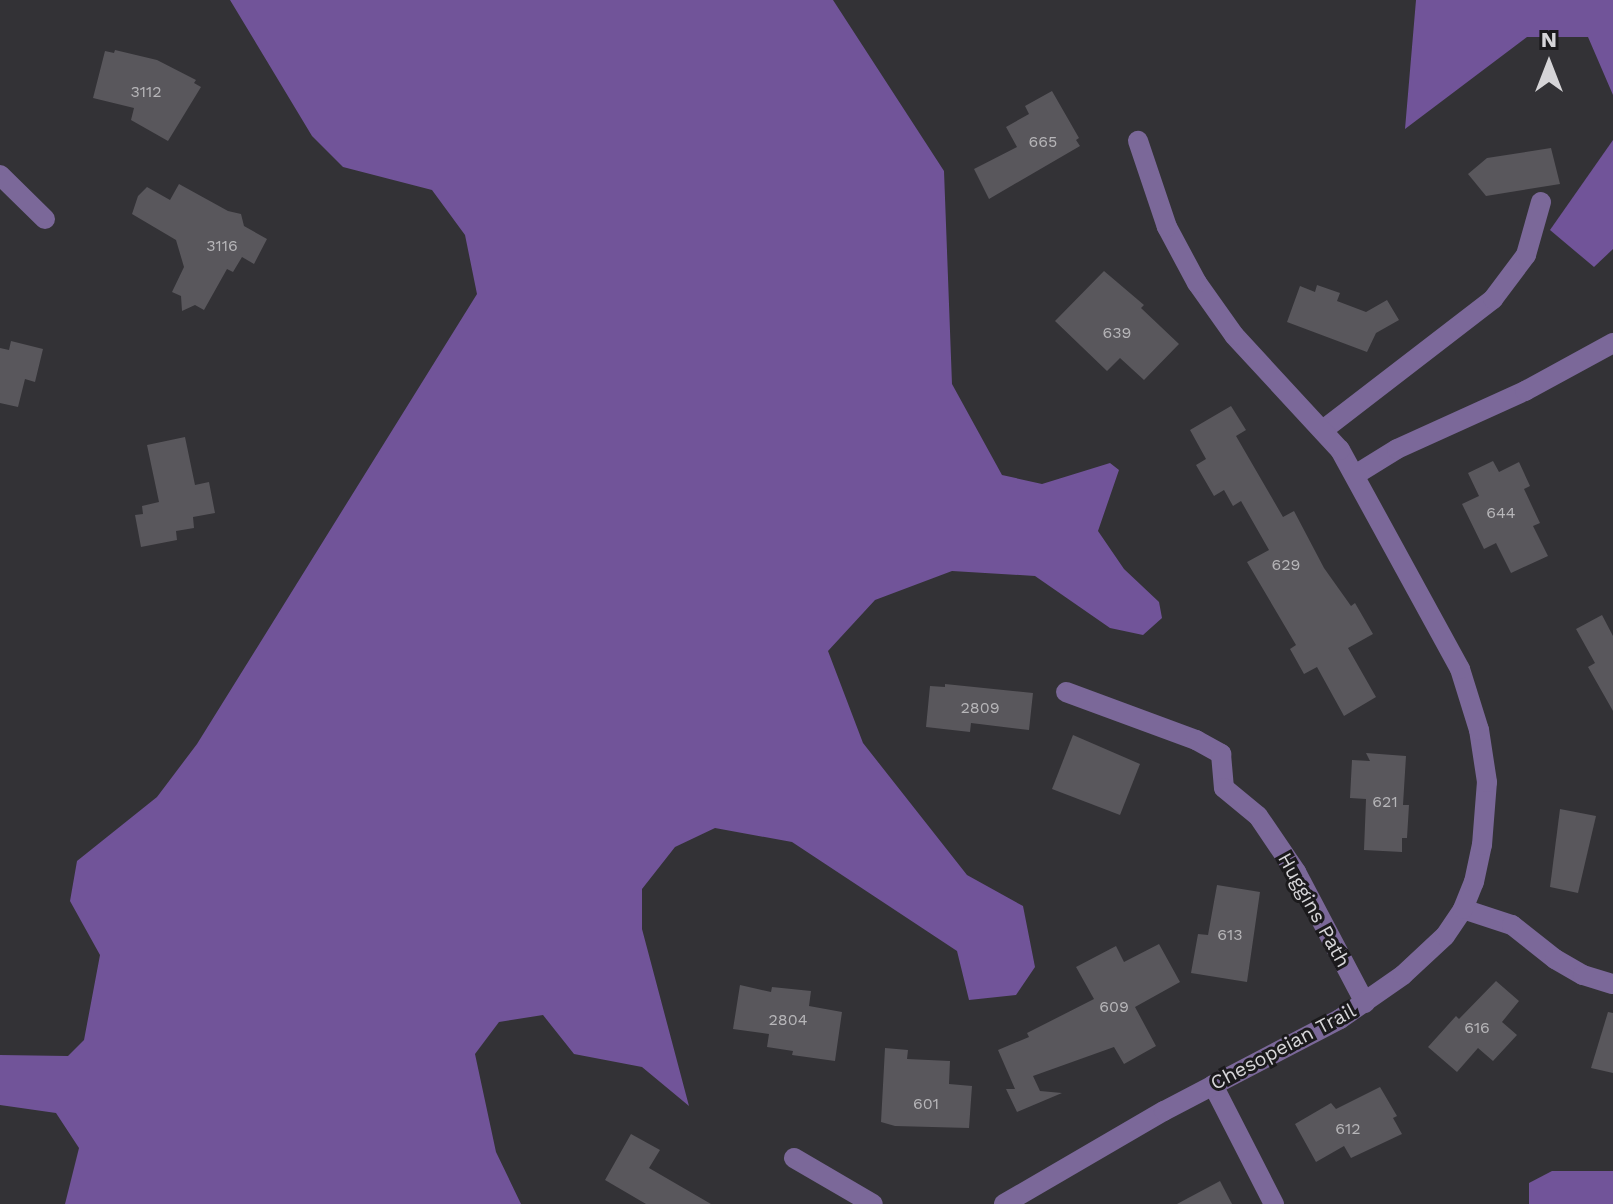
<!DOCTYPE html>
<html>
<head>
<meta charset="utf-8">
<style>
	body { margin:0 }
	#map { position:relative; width:1613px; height:1204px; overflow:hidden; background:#333236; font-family:"Work Sans",sans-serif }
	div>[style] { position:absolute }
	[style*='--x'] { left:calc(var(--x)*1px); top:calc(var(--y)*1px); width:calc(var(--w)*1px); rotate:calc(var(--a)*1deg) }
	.water>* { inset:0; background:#715499 }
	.building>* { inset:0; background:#59575c }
	.minor>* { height:20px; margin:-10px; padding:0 10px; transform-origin:10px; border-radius:10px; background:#7b6899 }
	span { translate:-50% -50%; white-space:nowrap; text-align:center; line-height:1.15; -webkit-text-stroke:6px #1b1a1c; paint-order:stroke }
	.number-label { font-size:16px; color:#b7b6b9 }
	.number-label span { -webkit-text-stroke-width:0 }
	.street-label { font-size:20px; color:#d6d5d8 }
	.north { position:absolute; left:1509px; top:24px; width:80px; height:80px; -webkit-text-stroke:6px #1b1a1c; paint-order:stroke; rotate:0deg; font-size:22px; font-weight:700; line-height:32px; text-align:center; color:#d6d5d8 }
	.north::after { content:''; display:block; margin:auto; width:28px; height:36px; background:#d6d5d8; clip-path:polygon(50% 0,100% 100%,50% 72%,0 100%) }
</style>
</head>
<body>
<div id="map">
	<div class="water">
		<i style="clip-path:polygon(230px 0,833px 0,944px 171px,952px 384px,1002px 475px,1042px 484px,1110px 463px,1119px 470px,1098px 531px,1124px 569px,1159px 602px,1162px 618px,1143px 635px,1110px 628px,1035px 576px,952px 571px,875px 600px,828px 651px,863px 743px,967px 875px,1023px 906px,1035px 967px,1016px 995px,969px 1000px,957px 951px,792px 842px,715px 828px,675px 847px,642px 889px,642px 929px,689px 1106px,642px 1067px,574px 1054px,543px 1015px,499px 1022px,475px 1054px,496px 1152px,521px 1204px,65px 1204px,79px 1148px,56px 1113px,0 1105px,0 1055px,68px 1056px,84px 1040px,100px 955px,70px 901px,77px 861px,157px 797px,197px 744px,477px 294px,465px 235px,432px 190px,343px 167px,312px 136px)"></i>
		<i style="clip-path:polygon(1416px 0,1613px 0,1613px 95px,1588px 37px,1527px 37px,1405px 129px)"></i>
		<i style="clip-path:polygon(1613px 140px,1613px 249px,1594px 267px,1550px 230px)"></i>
		<i style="clip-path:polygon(1552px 1171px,1613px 1171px,1613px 1204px,1529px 1204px,1529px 1183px)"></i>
	</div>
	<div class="building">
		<i style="clip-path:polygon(115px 50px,157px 60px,196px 80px,194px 83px,201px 87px,168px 141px,131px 120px,134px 108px,93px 98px,105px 51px,114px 53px)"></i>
		<i style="clip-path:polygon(1052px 91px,1079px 138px,1076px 140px,1080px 146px,989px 199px,974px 169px,1017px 147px,1006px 127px,1029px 114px,1025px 106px)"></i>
		<i style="clip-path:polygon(1551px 148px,1560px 184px,1486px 196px,1468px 174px,1487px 158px)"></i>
		<i style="clip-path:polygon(179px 184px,228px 211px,241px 214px,244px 226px,267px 239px,254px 264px,242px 257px,233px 272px,227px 269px,204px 310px,195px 305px,182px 311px,181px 296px,172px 292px,184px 267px,176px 240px,132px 214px,138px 196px,147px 187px,170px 200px)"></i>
		<i style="clip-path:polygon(1104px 271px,1144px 305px,1141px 308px,1179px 344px,1144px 380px,1120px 358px,1107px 371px,1055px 321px)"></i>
		<i style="clip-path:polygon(1317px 285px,1340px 293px,1337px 301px,1366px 312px,1387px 300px,1399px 320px,1376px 333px,1367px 352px,1287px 322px,1300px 286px,1315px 292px)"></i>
		<i style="clip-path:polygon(11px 341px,43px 349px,35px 382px,25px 379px,18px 407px,0 403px,0 348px,9px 350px)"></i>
		<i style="clip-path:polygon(1231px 406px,1246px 430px,1236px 436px,1283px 517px,1294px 511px,1324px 568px,1351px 606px,1355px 603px,1373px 634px,1348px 648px,1376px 697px,1344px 716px,1317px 667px,1304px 674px,1290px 649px,1296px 645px,1247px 562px,1269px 550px,1241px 501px,1233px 506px,1224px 490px,1214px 496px,1196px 465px,1206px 459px,1190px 430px)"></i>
		<i style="clip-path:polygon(185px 437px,195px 485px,209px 482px,215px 513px,193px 517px,194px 528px,176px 531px,177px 540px,141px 547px,135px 515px,143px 514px,142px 506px,159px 502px,147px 445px)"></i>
		<i style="clip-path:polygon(1493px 461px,1499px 472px,1519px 462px,1530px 486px,1524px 489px,1540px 523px,1533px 526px,1548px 556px,1511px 573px,1496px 543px,1484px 549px,1462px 504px,1479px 496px,1468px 473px)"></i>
		<i style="clip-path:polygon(1602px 615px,1613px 636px,1613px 711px,1588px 667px,1595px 663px,1576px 629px)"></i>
		<i style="clip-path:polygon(945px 684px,1033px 693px,1029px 730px,971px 723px,970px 732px,926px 727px,930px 686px,945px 687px)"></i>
		<i style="clip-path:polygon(1073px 735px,1140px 764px,1120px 815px,1052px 789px)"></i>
		<i style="clip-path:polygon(1366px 753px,1406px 756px,1403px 805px,1409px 805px,1407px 838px,1402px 838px,1402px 852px,1364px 850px,1366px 799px,1350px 798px,1352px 760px,1370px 761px)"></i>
		<i style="clip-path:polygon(1560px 809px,1596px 816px,1578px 893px,1550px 887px)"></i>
		<i style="clip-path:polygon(1217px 885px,1260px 892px,1247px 982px,1191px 973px,1198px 934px,1208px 935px)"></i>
		<i style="clip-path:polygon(1159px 944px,1180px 982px,1135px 1007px,1156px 1046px,1124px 1064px,1114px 1047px,1033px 1076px,1040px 1091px,1062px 1093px,1017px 1112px,1006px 1089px,1015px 1089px,998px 1050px,1029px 1037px,1027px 1033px,1094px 999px,1076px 967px,1116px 946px,1124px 962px)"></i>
		<i style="clip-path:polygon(1496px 981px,1519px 1001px,1502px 1022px,1517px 1035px,1493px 1061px,1478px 1048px,1457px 1072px,1428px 1047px,1456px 1016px,1459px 1019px)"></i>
		<i style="clip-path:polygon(740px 985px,771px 992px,772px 987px,811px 991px,809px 1006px,842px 1012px,835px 1061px,792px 1055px,793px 1051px,767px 1047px,769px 1034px,733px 1029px)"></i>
		<i style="clip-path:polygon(1608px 1012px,1613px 1013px,1613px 1073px,1591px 1068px)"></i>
		<i style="clip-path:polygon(885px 1048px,908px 1050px,907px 1059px,950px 1061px,949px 1084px,972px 1086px,969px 1128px,895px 1126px,881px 1122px)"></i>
		<i style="clip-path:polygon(1380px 1087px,1397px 1116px,1393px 1118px,1402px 1134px,1351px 1158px,1344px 1146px,1316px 1162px,1295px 1124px,1331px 1103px,1336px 1109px)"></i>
		<i style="clip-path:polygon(631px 1134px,660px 1150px,649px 1168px,711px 1204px,646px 1204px,605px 1180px)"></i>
		<i style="clip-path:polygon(1220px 1181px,1232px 1204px,1177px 1204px)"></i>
	</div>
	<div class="minor">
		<i style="--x:0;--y:175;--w:63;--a:44.4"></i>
		<i style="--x:1323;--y:430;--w:215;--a:-37.6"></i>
		<i style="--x:1493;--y:299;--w:55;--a:-53.1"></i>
		<i style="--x:1526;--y:255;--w:55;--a:-74.2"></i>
		<i style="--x:1355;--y:475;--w:49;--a:-31.8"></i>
		<i style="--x:1397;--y:449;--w:141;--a:-24.4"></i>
		<i style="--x:1525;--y:391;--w:100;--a:-28.6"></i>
		<i style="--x:1066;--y:692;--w:139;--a:20.3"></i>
		<i style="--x:1196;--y:740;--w:29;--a:29"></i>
		<i style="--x:1221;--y:754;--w:34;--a:85"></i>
		<i style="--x:1224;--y:788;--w:44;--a:39.5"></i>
		<i style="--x:1258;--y:816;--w:68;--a:55.8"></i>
		<i style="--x:1296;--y:872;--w:148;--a:62.2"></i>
		<i style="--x:1463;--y:909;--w:52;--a:18.1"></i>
		<i style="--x:1512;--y:925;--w:55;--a:38.3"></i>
		<i style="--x:1555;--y:959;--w:32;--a:30"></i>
		<i style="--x:1583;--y:975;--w:31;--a:17"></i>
		<i style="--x:1213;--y:1085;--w:134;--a:62.9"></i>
		<i style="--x:794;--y:1158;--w:91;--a:30.2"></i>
		<i style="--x:1004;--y:1204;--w:185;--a:-30.2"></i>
		<i style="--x:1164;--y:1111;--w:199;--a:-27.6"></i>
		<i style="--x:1340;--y:1019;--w:77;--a:-34.9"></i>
		<i style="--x:1403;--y:975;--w:57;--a:-42.9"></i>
		<i style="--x:1445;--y:936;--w:32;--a:-56"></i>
		<i style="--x:1463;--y:909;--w:29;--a:-68"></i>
		<i style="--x:1474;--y:882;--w:38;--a:-78"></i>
		<i style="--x:1482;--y:845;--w:63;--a:-85.5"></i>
		<i style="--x:1487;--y:782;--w:53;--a:-98.7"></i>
		<i style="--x:1479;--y:730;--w:64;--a:-107.3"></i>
		<i style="--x:1460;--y:669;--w:250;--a:-118.7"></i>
		<i style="--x:1340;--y:450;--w:156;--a:-132.7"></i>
		<i style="--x:1234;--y:335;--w:64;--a:-125.4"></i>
		<i style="--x:1197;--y:283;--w:64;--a:-118.2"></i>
		<i style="--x:1167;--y:227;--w:91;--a:-108.6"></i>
	</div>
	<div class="number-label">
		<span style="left:146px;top:92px">3112</span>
		<span style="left:1043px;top:142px">665</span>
		<span style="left:222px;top:246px">3116</span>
		<span style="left:1117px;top:333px">639</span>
		<span style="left:1501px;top:513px">644</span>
		<span style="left:1286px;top:565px">629</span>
		<span style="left:980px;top:708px">2809</span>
		<span style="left:1385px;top:802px">621</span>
		<span style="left:1230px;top:935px">613</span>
		<span style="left:1114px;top:1007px">609</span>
		<span style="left:788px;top:1020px">2804</span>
		<span style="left:1477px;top:1028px">616</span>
		<span style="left:926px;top:1104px">601</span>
		<span style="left:1348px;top:1129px">612</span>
	</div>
	<div class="street-label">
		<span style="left:1314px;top:910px;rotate:61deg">Huggins Path</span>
		<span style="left:1283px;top:1047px;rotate:-28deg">Chesopeian Trail</span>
	</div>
	<div class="north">N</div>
</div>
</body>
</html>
